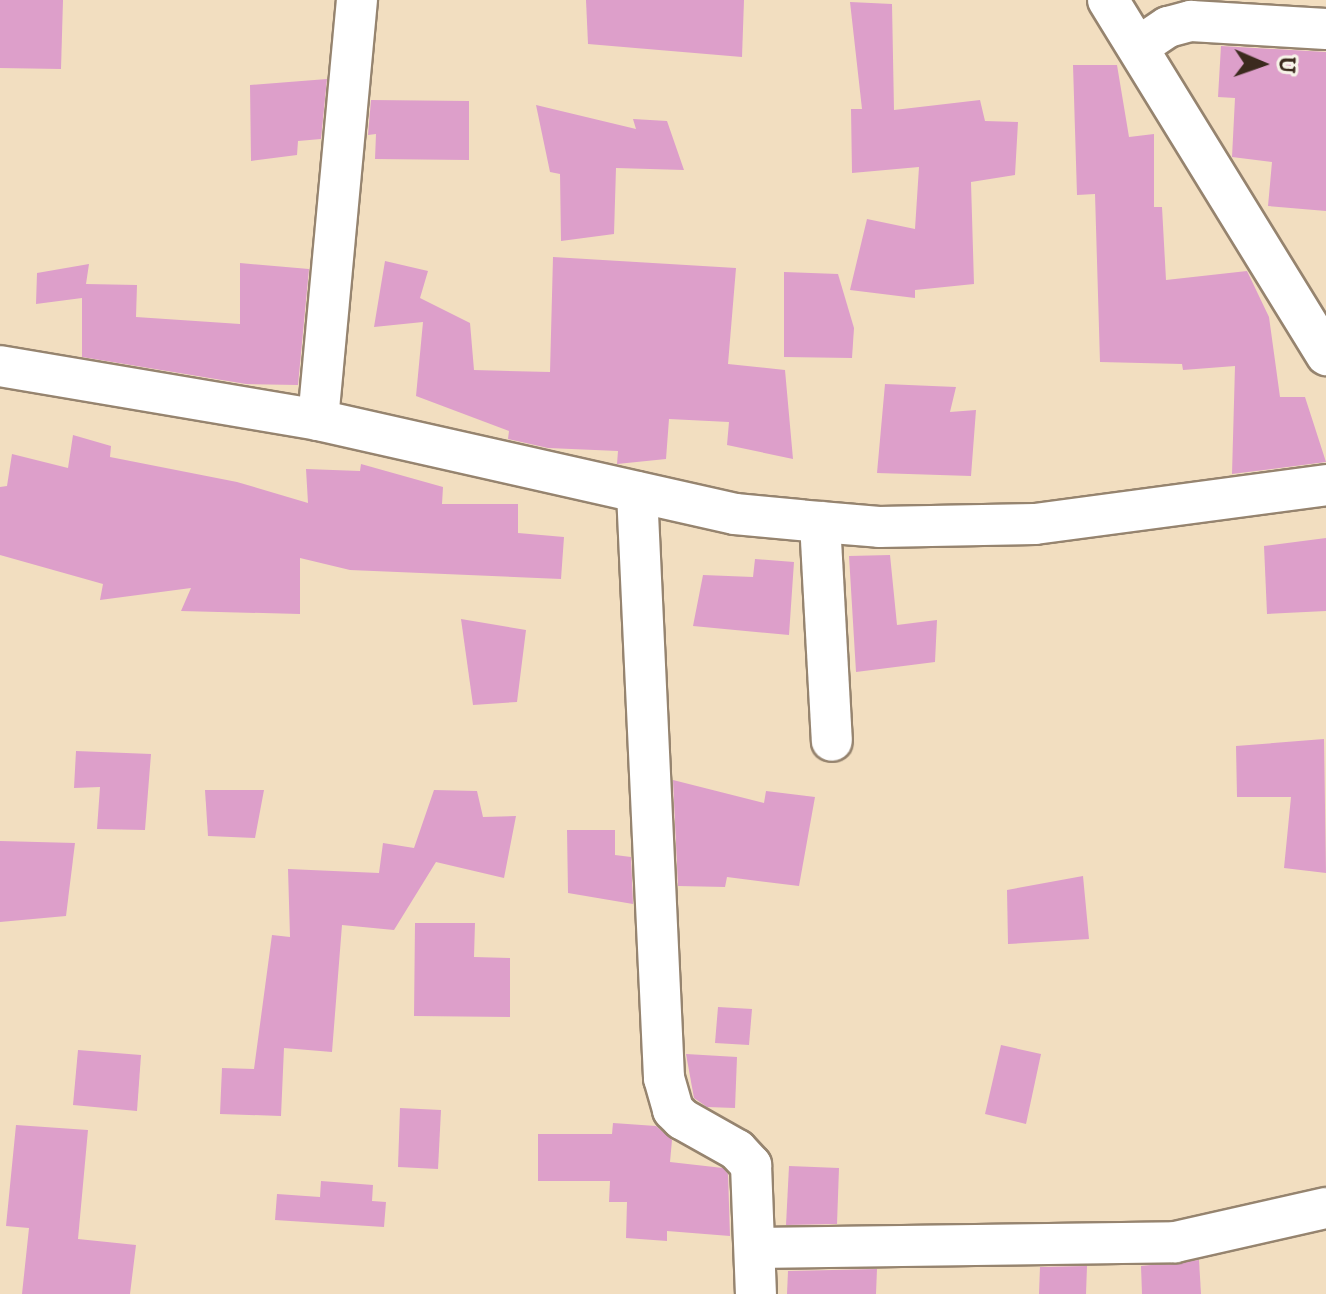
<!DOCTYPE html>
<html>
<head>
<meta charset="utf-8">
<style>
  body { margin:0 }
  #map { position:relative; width:1326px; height:1294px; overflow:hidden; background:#f2dec0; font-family:"IM FELL DW Pica",serif }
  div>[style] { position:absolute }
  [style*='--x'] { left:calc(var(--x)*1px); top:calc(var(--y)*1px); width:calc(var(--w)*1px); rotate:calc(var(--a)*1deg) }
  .building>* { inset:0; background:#dd9fca }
  .roads { filter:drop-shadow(2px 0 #96846f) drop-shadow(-2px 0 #96846f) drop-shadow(0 2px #96846f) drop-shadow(0 -2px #96846f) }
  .minor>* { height:40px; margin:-20px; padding:0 20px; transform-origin:20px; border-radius:20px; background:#fff }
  span { translate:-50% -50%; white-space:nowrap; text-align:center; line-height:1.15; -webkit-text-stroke:8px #f7f3e8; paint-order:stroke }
  .north { position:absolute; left:1222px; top:24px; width:80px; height:80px; -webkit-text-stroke:6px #f7f3e8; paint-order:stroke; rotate:92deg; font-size:22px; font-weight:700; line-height:32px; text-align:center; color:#3b2a1e }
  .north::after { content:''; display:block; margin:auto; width:28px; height:36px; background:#3b2a1e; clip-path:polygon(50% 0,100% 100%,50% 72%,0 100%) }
</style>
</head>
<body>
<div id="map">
  <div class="building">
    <div style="clip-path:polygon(0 0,63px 0,61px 69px,0 68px)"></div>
    <div style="clip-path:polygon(586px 0,744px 0,742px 57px,588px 44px)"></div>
    <div style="clip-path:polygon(850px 2px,892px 4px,894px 110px,980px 100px,985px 121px,1018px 122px,1015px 175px,971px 182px,974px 284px,915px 290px,915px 298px,850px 290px,867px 219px,915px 229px,919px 167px,852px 173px,851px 109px,862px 109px)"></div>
    <div style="clip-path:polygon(1221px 46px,1326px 52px,1326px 211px,1268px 206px,1272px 162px,1232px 157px,1235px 98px,1218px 97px)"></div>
    <div style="clip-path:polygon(1073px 65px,1117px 65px,1129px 137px,1154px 134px,1154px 207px,1162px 207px,1166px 280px,1247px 271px,1269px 317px,1280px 397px,1305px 397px,1326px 462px,1232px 474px,1235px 366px,1183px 370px,1182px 364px,1100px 362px,1095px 194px,1077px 195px)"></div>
    <div style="clip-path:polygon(327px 79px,321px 139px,298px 141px,297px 155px,251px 161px,250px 85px)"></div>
    <div style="clip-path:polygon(371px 100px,469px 101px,469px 160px,375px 159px,376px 134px,368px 135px)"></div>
    <div style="clip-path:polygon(536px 105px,636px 129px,633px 119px,667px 121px,684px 170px,616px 168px,614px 234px,561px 241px,560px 174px,550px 172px)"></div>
    <div style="clip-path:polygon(553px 257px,736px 268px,728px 364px,785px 370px,793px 459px,727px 445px,729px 422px,669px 419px,666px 459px,617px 464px,618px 451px,548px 448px,508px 439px,509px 431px,416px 396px,423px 322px,374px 327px,385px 261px,428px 271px,420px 298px,470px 323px,474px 370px,550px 372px)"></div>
    <div style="clip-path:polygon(240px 263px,309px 269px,298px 385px,246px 384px,82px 357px,82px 298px,36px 304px,37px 273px,89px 264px,86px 284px,137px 285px,136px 317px,240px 324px)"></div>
    <div style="clip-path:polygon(784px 272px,838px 274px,854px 328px,852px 358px,784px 357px)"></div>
    <div style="clip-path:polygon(885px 384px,956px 387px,950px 412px,976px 410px,971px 476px,877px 473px)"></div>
    <div style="clip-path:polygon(73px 435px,111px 446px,110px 457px,237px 482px,308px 503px,306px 469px,360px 471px,361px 464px,443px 487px,442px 504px,518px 504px,518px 533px,564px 537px,561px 579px,350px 570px,300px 558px,300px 614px,181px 611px,191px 588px,100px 600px,103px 584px,0 555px,0 487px,7px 486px,12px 454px,68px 468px)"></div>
    <div style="clip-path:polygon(1326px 538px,1326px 611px,1267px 614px,1264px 546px)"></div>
    <div style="clip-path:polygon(890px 555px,897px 625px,937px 620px,935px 662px,856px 672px,849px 556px)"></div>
    <div style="clip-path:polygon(755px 559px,794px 562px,789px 635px,693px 626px,703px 575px,753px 577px)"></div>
    <div style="clip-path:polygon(461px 619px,526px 630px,517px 702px,473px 705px)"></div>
    <div style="clip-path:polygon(1324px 739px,1326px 873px,1284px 868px,1291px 797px,1237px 797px,1236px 746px)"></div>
    <div style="clip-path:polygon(76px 751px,151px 754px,145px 830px,97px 829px,100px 787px,74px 788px)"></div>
    <div style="clip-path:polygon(673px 780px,764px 803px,766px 791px,815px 797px,799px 886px,727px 877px,725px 887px,678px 886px)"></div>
    <div style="clip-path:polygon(205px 790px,264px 790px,255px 838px,208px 836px)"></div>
    <div style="clip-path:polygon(434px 790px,477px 791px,483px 817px,516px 816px,504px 878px,436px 862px,394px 930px,342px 925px,332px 1052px,284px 1048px,281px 1116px,220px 1114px,222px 1068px,254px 1069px,272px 935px,290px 937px,288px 869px,379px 873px,383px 843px,414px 848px)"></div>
    <div style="clip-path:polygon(567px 830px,615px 830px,615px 855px,631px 857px,633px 904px,568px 893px)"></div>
    <div style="clip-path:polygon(0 841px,75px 843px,66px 916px,0 922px)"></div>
    <div style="clip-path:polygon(1083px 876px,1089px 939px,1008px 944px,1007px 890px)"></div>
    <div style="clip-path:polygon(415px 923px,475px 923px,474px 957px,510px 958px,510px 1017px,414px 1016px)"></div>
    <div style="clip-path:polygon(718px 1007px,752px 1009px,749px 1045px,715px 1043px)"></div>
    <div style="clip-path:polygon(1001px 1045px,1041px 1054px,1026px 1124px,985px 1114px)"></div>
    <div style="clip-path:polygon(78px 1050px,141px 1055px,137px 1111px,73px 1105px)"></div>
    <div style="clip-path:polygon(686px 1054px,737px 1057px,735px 1108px,707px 1107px,694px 1098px)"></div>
    <div style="clip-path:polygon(400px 1108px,441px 1110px,438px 1169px,398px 1167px)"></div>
    <div style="clip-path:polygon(613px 1123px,656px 1126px,672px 1140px,670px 1162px,723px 1168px,728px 1174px,730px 1236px,667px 1231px,667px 1241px,626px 1238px,627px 1202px,609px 1202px,610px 1181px,538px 1181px,538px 1134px,612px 1134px)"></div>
    <div style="clip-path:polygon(16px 1125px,88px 1130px,78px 1239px,136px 1245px,130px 1294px,22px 1294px,29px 1228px,6px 1226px)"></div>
    <div style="clip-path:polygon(789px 1166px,839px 1168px,837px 1224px,786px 1225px)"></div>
    <div style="clip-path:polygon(321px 1181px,373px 1185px,372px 1201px,386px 1202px,384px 1227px,275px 1220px,277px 1194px,320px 1197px)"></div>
    <div style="clip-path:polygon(1199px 1260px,1201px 1294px,1142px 1294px,1141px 1266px)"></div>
    <div style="clip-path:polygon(1087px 1266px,1086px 1294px,1039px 1294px,1040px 1267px)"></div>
    <div style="clip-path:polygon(877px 1269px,876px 1294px,787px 1294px,788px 1271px)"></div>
  </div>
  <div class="roads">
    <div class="minor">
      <div style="--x:1108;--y:0;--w:417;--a:58.4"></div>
      <div style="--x:1138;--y:47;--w:36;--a:-34"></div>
      <div style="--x:1168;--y:27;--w:24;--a:-15"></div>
      <div style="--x:1191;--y:21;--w:135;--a:3.4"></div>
      <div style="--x:0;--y:366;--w:323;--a:9.6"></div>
      <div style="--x:318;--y:420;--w:427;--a:12.7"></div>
      <div style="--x:735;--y:514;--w:85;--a:5.4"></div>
      <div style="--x:820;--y:522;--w:59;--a:4.8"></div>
      <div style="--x:879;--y:527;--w:156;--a:-1.1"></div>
      <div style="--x:1035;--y:524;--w:294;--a:-7.6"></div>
      <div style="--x:318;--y:420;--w:422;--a:-84.7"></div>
      <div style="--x:637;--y:492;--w:587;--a:87.36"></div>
      <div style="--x:664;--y:1078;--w:33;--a:74"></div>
      <div style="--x:673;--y:1110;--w:13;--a:45"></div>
      <div style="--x:682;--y:1119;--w:63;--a:29.4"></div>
      <div style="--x:737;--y:1150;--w:21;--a:47"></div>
      <div style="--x:751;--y:1165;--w:129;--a:87.8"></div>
      <div style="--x:820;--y:522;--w:219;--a:86.9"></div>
      <div style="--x:757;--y:1248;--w:418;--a:-0.8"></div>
      <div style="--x:1175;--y:1242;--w:155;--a:-12.7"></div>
    </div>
  </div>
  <div class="north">U</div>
</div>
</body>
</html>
